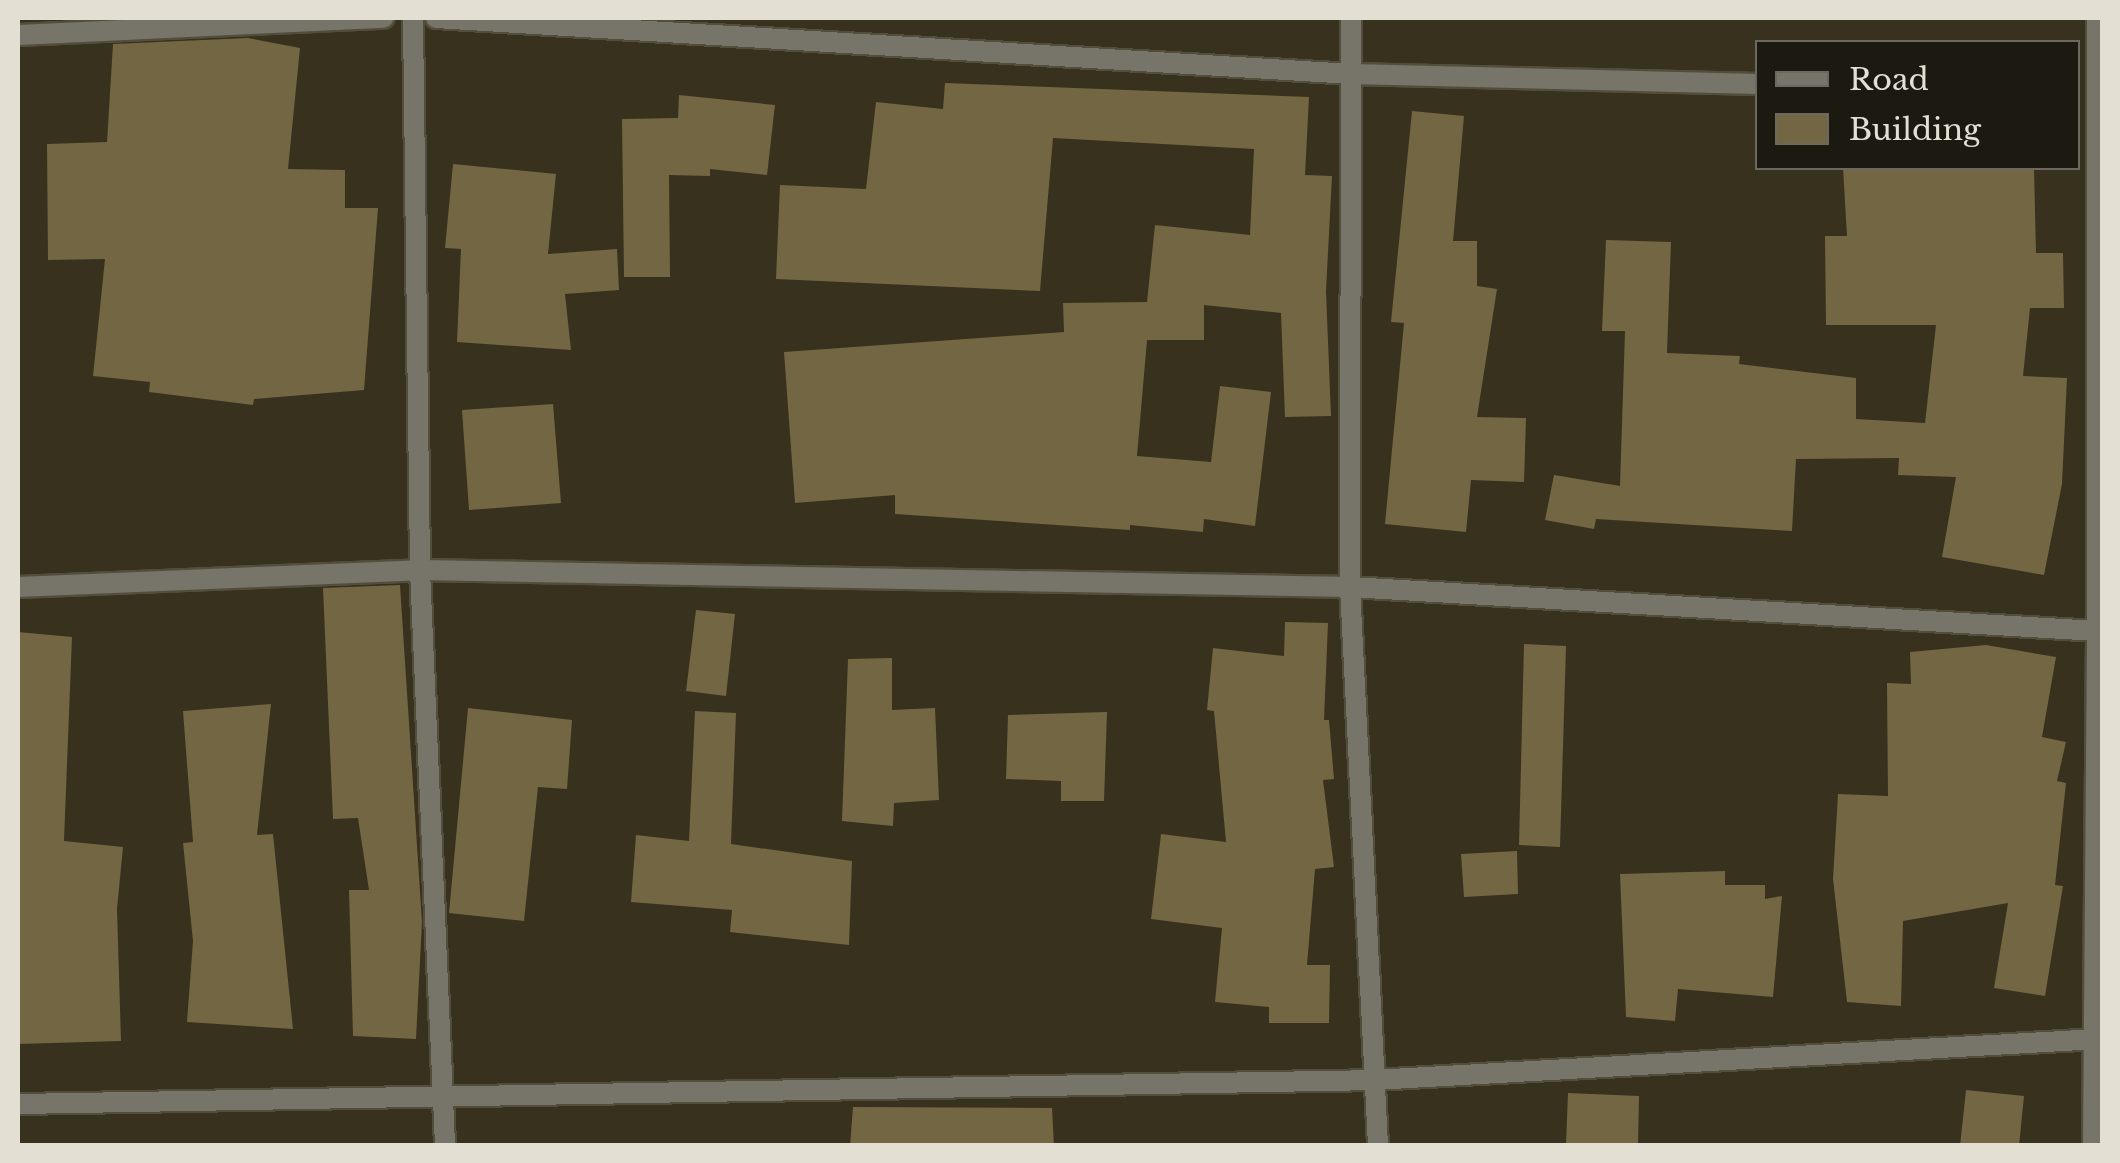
<!DOCTYPE html>
<html>
<head>
<meta charset="utf-8">
<style>
  body { margin:0 }
  #map { position:relative; width:2120px; height:1163px; overflow:hidden; background:#38311e; font-family:"Libre Baskerville",serif }
  div>[style] { position:absolute }
  [style*='--x'] { left:calc(var(--x)*1px); top:calc(var(--y)*1px); width:calc(var(--w)*1px); rotate:calc(var(--a)*1deg) }
  .building>* { inset:0; background:#736642 }
  .roads { filter:drop-shadow(2px 0 #534d3b) drop-shadow(-2px 0 #534d3b) drop-shadow(0 2px #534d3b) drop-shadow(0 -2px #534d3b) }
  .minor>* { height:20px; margin:-10px; padding:0 10px; transform-origin:10px; border-radius:10px; background:#77746a }
  .tertiary>* { height:20px; margin:-10px; padding:0 10px; transform-origin:10px; border-radius:10px; background:#77746a }
  span { translate:-50% -50%; white-space:nowrap; text-align:center; line-height:1.15; -webkit-text-stroke:8px #1c1911; paint-order:stroke }
  .frame { position:absolute; inset:0; border:20px solid #e3dfd3; pointer-events:none }
  .legend { position:absolute; left:1755px; top:40px; width:325px; height:130px; box-sizing:border-box; background:#1c1911; border:2px solid #6c685f; margin:0; padding:12px 18px; list-style:none; font-size:30px; color:#e3dfd3 }
  .legend li { display:flex; align-items:center; gap:20px; height:50px }
  .legend b { width:50px; border:2px solid #6c685f }
</style>
</head>
<body>
<div id="map">
  <div class="building">
    <div style="clip-path:polygon(248px 38px,300px 48px,288px 169px,345px 170px,345px 208px,378px 208px,364px 390px,254px 399px,253px 405px,149px 392px,150px 382px,93px 376px,105px 259px,48px 260px,47px 144px,107px 142px,113px 44px)"></div>
    <div style="clip-path:polygon(945px 83px,1309px 97px,1305px 175px,1332px 176px,1326px 291px,1331px 416px,1285px 417px,1281px 313px,1204px 305px,1204px 340px,1147px 340px,1137px 456px,1211px 462px,1220px 386px,1271px 392px,1255px 526px,1204px 519px,1203px 532px,1130px 525px,1130px 530px,895px 514px,895px 495px,795px 503px,784px 352px,1064px 332px,1063px 303px,1147px 302px,1155px 225px,1250px 235px,1254px 149px,1053px 138px,1040px 291px,776px 279px,780px 185px,866px 189px,876px 102px,943px 109px)"></div>
    <div style="clip-path:polygon(679px 95px,775px 105px,767px 175px,710px 169px,710px 176px,669px 175px,670px 277px,624px 277px,622px 119px,678px 118px)"></div>
    <div style="clip-path:polygon(1412px 111px,1464px 116px,1453px 241px,1477px 241px,1477px 286px,1497px 289px,1477px 417px,1526px 418px,1524px 482px,1471px 480px,1466px 532px,1385px 524px,1404px 323px,1391px 322px)"></div>
    <div style="clip-path:polygon(453px 164px,556px 174px,548px 254px,617px 249px,619px 290px,565px 294px,571px 350px,457px 342px,461px 249px,445px 248px)"></div>
    <div style="clip-path:polygon(1843px 168px,2034px 168px,2036px 253px,2063px 253px,2064px 308px,2030px 308px,2023px 376px,2067px 378px,2062px 484px,2044px 575px,1942px 557px,1956px 477px,1898px 475px,1899px 458px,1796px 459px,1792px 531px,1596px 519px,1594px 529px,1545px 520px,1554px 475px,1620px 486px,1625px 331px,1602px 331px,1606px 240px,1671px 242px,1667px 353px,1740px 356px,1739px 364px,1856px 378px,1856px 419px,1925px 423px,1936px 325px,1826px 325px,1825px 236px,1847px 236px)"></div>
    <div style="clip-path:polygon(553px 404px,561px 503px,469px 510px,462px 410px)"></div>
    <div style="clip-path:polygon(400px 585px,422px 922px,416px 1039px,353px 1036px,349px 890px,369px 890px,358px 818px,333px 819px,323px 588px)"></div>
    <div style="clip-path:polygon(696px 610px,735px 614px,726px 696px,686px 691px)"></div>
    <div style="clip-path:polygon(1285px 622px,1328px 623px,1324px 720px,1329px 720px,1334px 779px,1323px 780px,1334px 867px,1315px 869px,1307px 965px,1330px 965px,1329px 1023px,1269px 1023px,1269px 1007px,1215px 1002px,1222px 928px,1151px 919px,1161px 834px,1226px 842px,1214px 711px,1207px 710px,1213px 648px,1284px 656px)"></div>
    <div style="clip-path:polygon(18px 632px,72px 637px,64px 841px,123px 847px,117px 909px,121px 1041px,18px 1044px)"></div>
    <div style="clip-path:polygon(1524px 644px,1566px 646px,1560px 847px,1519px 845px)"></div>
    <div style="clip-path:polygon(1986px 645px,2056px 657px,2042px 737px,2066px 742px,2057px 781px,2066px 783px,2055px 885px,2063px 886px,2045px 996px,1994px 988px,2008px 903px,1903px 921px,1901px 1006px,1847px 1002px,1833px 879px,1838px 794px,1888px 796px,1887px 683px,1911px 684px,1910px 652px)"></div>
    <div style="clip-path:polygon(892px 658px,892px 710px,935px 708px,939px 800px,894px 803px,893px 826px,842px 821px,848px 659px)"></div>
    <div style="clip-path:polygon(271px 704px,257px 835px,273px 834px,293px 1029px,187px 1022px,193px 941px,183px 843px,193px 842px,183px 711px)"></div>
    <div style="clip-path:polygon(468px 708px,572px 720px,567px 789px,538px 787px,524px 921px,449px 913px)"></div>
    <div style="clip-path:polygon(695px 711px,736px 713px,731px 844px,852px 861px,849px 945px,730px 932px,732px 910px,631px 902px,636px 835px,689px 841px)"></div>
    <div style="clip-path:polygon(1107px 712px,1104px 801px,1061px 801px,1061px 781px,1006px 779px,1008px 715px)"></div>
    <div style="clip-path:polygon(1517px 851px,1518px 894px,1464px 897px,1461px 854px)"></div>
    <div style="clip-path:polygon(1725px 871px,1725px 885px,1765px 885px,1765px 899px,1782px 896px,1773px 997px,1678px 989px,1675px 1021px,1626px 1017px,1620px 874px)"></div>
    <div style="clip-path:polygon(1966px 1090px,2024px 1096px,2019px 1146px,1960px 1146px)"></div>
    <div style="clip-path:polygon(1568px 1093px,1639px 1096px,1638px 1146px,1566px 1144px)"></div>
    <div style="clip-path:polygon(853px 1107px,1052px 1108px,1054px 1146px,850px 1146px)"></div>
  </div>
  <div class="roads">
    <div class="minor">
      <div style="--x:413;--y:18;--w:552;--a:89.27"></div>
      <div style="--x:420;--y:570;--w:577;--a:87.51"></div>
      <div style="--x:436;--y:18;--w:918;--a:3.5"></div>
      <div style="--x:1352;--y:74;--w:406;--a:1.4"></div>
      <div style="--x:1351;--y:18;--w:569;--a:90.1"></div>
      <div style="--x:1350;--y:587;--w:560;--a:87.13"></div>
      <div style="--x:18;--y:35;--w:366;--a:-2.7"></div>
      <div style="--x:18;--y:587;--w:402;--a:-2.4"></div>
      <div style="--x:420;--y:570;--w:930;--a:1.05"></div>
      <div style="--x:1350;--y:587;--w:748;--a:3.37"></div>
      <div style="--x:2097;--y:631;--w:613;--a:-90"></div>
      <div style="--x:18;--y:1104;--w:1356;--a:-1.01"></div>
      <div style="--x:1374;--y:1080;--w:725;--a:-3.24"></div>
    </div>
    <div class="tertiary">
      <div style="--x:2093;--y:1146;--w:515;--a:-89.55"></div>
      <div style="--x:2097;--y:631;--w:5;--a:0"></div>
    </div>
  </div>
  <div class="frame"></div>
  <ul class="legend">
  <li><b style="height:12px;background:#77746a"></b>Road</li>
  <li><b style="height:28px;background:#736642"></b>Building</li>
  </ul>
</div>
</body>
</html>
